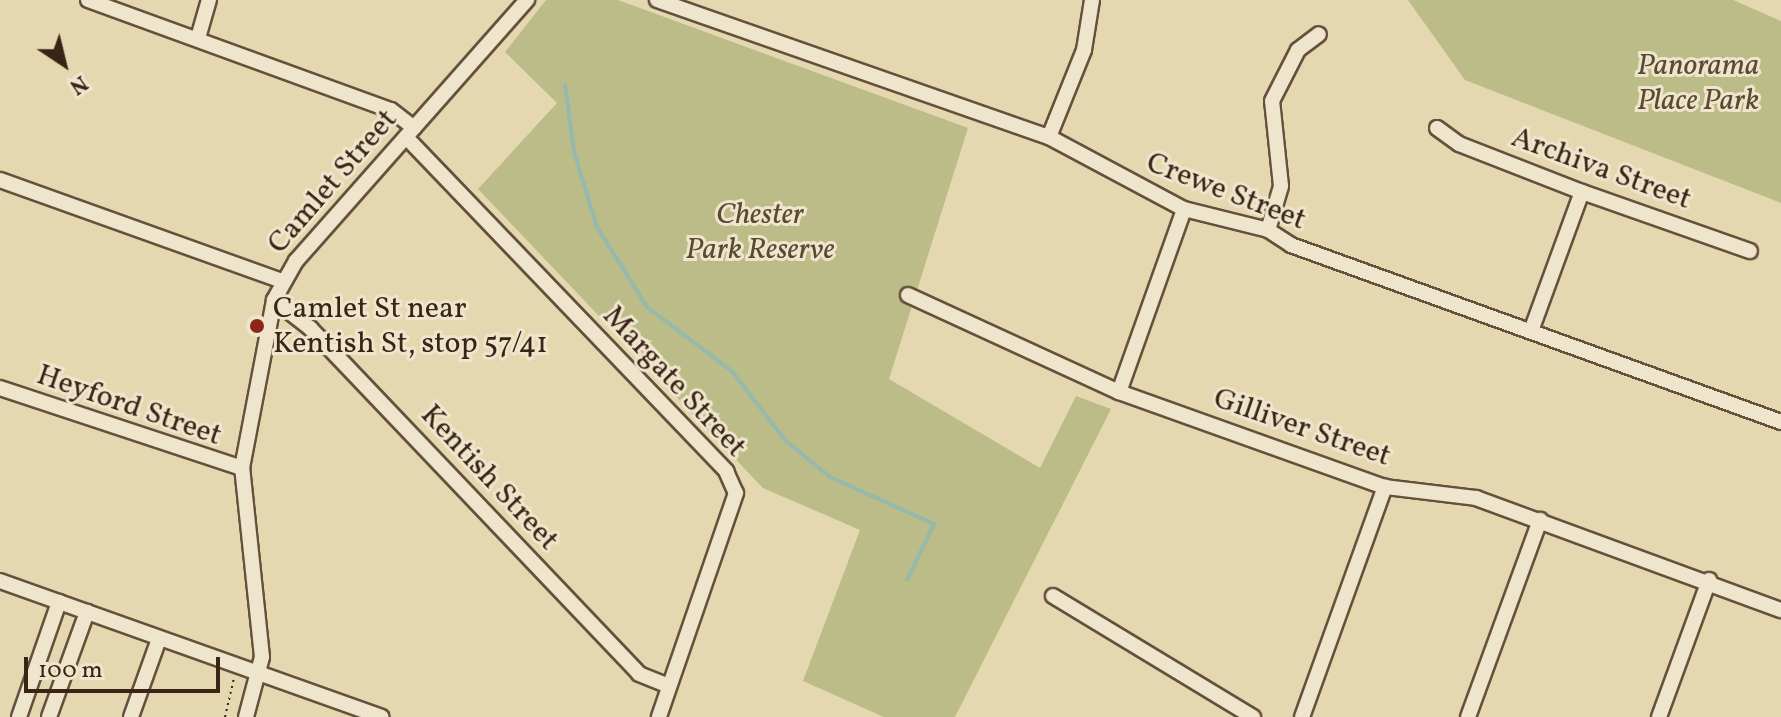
<!DOCTYPE html>
<html>
<head>
<meta charset="utf-8">
<style>
  body { margin:0 }
  #map { position:relative; width:1781px; height:717px; overflow:hidden; background:#e5d7b0; font-family:Vollkorn,serif }
  div>[style] { position:absolute }
  [style*='--x'] { left:calc(var(--x)*1px); top:calc(var(--y)*1px); width:calc(var(--w)*1px); rotate:calc(var(--a)*1deg) }
  .green>* { inset:0; background:#bbbc87 }
  .stream>* { height:4px; margin:-2px; padding:0 2px; transform-origin:2px; border-radius:2px; background:#96b9ae }
  .path>* { height:2px; margin-top:-1px; transform-origin:0; background:repeating-linear-gradient(90deg,#392415 0 2px,transparent 0 6px) }
  .roads { filter:drop-shadow(2px 0 #64513c) drop-shadow(-2px 0 #64513c) drop-shadow(0 2px #64513c) drop-shadow(0 -2px #64513c) }
  .minor>* { height:14px; margin:-7px; padding:0 7px; transform-origin:7px; border-radius:7px; background:#eee5cc }
  .dots>* { width:22px; height:22px; translate:-50% -50%; box-sizing:border-box; border:4px solid #eee5cc; border-radius:50% }
  span { translate:-50% -50%; white-space:nowrap; text-align:center; line-height:1.15; -webkit-text-stroke:6px #eee5cc; paint-order:stroke }
  .park-label { font-size:30px; color:#5a4a32; font-style:italic }
  .street-label { font-size:30px; color:#392415 }
  .poi-label { font-size:30px; color:#392415 }
  .left { translate:0 -50%; text-align:left }
  .north { position:absolute; left:24px; top:24px; width:80px; height:80px; -webkit-text-stroke:6px #eee5cc; paint-order:stroke; rotate:145deg; font-size:22px; font-weight:700; line-height:32px; text-align:center; color:#392415 }
  .north::after { content:''; display:block; margin:auto; width:28px; height:36px; background:#392415; clip-path:polygon(50% 0,100% 100%,50% 72%,0 100%) }
  .scale { position:absolute; left:24px; top:657px; width:196px; height:36px; box-sizing:border-box; border:4px solid #392415; border-top:0; padding-left:10px; font-size:24px; line-height:28px; white-space:nowrap; color:#392415; -webkit-text-stroke:6px #eee5cc; paint-order:stroke }
</style>
</head>
<body>
<div id="map">
  <div class="green">
    <div style="clip-path:polygon(546px 0,618px 0,968px 128px,889px 379px,1040px 468px,1076px 396px,1111px 409px,955px 717px,884px 717px,803px 681px,860px 530px,763px 488px,478px 189px,557px 103px,505px 52px)"></div>
    <div style="clip-path:polygon(1408px 0,1733px 0,1781px 21px,1781px 203px,1465px 80px)"></div>
  </div>
  <div class="stream">
    <div style="--x:565;--y:85;--w:68;--a:82.3"></div>
    <div style="--x:574;--y:152;--w:78;--a:73"></div>
    <div style="--x:597;--y:227;--w:94;--a:58"></div>
    <div style="--x:647;--y:307;--w:106;--a:37"></div>
    <div style="--x:732;--y:371;--w:87;--a:52.5"></div>
    <div style="--x:785;--y:440;--w:58;--a:39.4"></div>
    <div style="--x:830;--y:477;--w:114;--a:24.3"></div>
    <div style="--x:934;--y:524;--w:62;--a:115.7"></div>
  </div>
  <div class="path">
    <div style="--x:225;--y:717;--w:39;--a:-77"></div>
  </div>
  <div class="roads">
    <div class="minor">
      <div style="--x:88;--y:0;--w:322;--a:20"></div>
      <div style="--x:391;--y:110;--w:29;--a:38"></div>
      <div style="--x:657;--y:0;--w:415;--a:19.3"></div>
      <div style="--x:1049;--y:137;--w:153;--a:28.1"></div>
      <div style="--x:1184;--y:209;--w:87;--a:14"></div>
      <div style="--x:1268;--y:230;--w:27;--a:33"></div>
      <div style="--x:1291;--y:245;--w:521;--a:19.86"></div>
      <div style="--x:198;--y:38;--w:40;--a:-74"></div>
      <div style="--x:1437;--y:128;--w:27;--a:36"></div>
      <div style="--x:1459;--y:144;--w:132;--a:21.3"></div>
      <div style="--x:1582;--y:192;--w:178;--a:19.4"></div>
      <div style="--x:406;--y:137;--w:463;--a:46.2"></div>
      <div style="--x:726;--y:471;--w:24;--a:66"></div>
      <div style="--x:736;--y:493;--w:237;--a:109"></div>
      <div style="--x:1049;--y:137;--w:94;--a:-68.1"></div>
      <div style="--x:1084;--y:50;--w:51;--a:-80.9"></div>
      <div style="--x:0;--y:180;--w:300;--a:19.7"></div>
      <div style="--x:1268;--y:230;--w:46;--a:-73.5"></div>
      <div style="--x:1281;--y:186;--w:85;--a:-96"></div>
      <div style="--x:1272;--y:101;--w:57;--a:-63"></div>
      <div style="--x:1298;--y:50;--w:26;--a:-37"></div>
      <div style="--x:908;--y:295;--w:232;--a:24.7"></div>
      <div style="--x:1119;--y:392;--w:282;--a:19.7"></div>
      <div style="--x:1385;--y:487;--w:92;--a:6.9"></div>
      <div style="--x:1476;--y:498;--w:325;--a:20.2"></div>
      <div style="--x:274;--y:300;--w:46;--a:37.9"></div>
      <div style="--x:310;--y:328;--w:477;--a:46.4"></div>
      <div style="--x:639;--y:674;--w:32;--a:22"></div>
      <div style="--x:1531;--y:331;--w:148;--a:-69.9"></div>
      <div style="--x:0;--y:388;--w:255;--a:18.3"></div>
      <div style="--x:1119;--y:392;--w:194;--a:-70.4"></div>
      <div style="--x:0;--y:581;--w:405;--a:19.6"></div>
      <div style="--x:1053;--y:596;--w:234;--a:31.2"></div>
      <div style="--x:19;--y:717;--w:122;--a:-70.8"></div>
      <div style="--x:49;--y:717;--w:112;--a:-70.1"></div>
      <div style="--x:131;--y:717;--w:83;--a:-70.3"></div>
      <div style="--x:246;--y:717;--w:62;--a:-75.1"></div>
      <div style="--x:262;--y:657;--w:190;--a:-96"></div>
      <div style="--x:242;--y:468;--w:171;--a:-79.2"></div>
      <div style="--x:274;--y:300;--w:45;--a:-60.6"></div>
      <div style="--x:296;--y:261;--w:349;--a:-48.5"></div>
      <div style="--x:1302;--y:717;--w:245;--a:-70.2"></div>
      <div style="--x:1468;--y:717;--w:210;--a:-69.9"></div>
      <div style="--x:1659;--y:717;--w:146;--a:-69.9"></div>
    </div>
  </div>
  <div class="dots">
    <div style="left:257px;top:326px;background:#8f2418"></div>
  </div>
  <div class="park-label">
    <span style="left:1698px;top:83px">Panorama<br>Place Park</span>
    <span style="left:760px;top:232px">Chester<br>Park Reserve</span>
  </div>
  <div class="street-label">
    <span style="left:1601px;top:169px;rotate:20deg">Archiva Street</span>
    <span style="left:333px;top:182px;rotate:-49deg">Camlet Street</span>
    <span style="left:1226px;top:192px;rotate:21deg">Crewe Street</span>
    <span style="left:674px;top:382px;rotate:47deg">Margate Street</span>
    <span style="left:129px;top:406px;rotate:19deg">Heyford Street</span>
    <span style="left:1302px;top:428px;rotate:19deg">Gilliver Street</span>
    <span style="left:489px;top:478px;rotate:47deg">Kentish Street</span>
  </div>
  <div class="poi-label">
    <span class="left" style="left:273px;top:326px">Camlet St near<br>Kentish St, stop 57/41</span>
  </div>
  <div class="north">N</div>
  <div class="scale">100 m</div>
</div>
</body>
</html>
